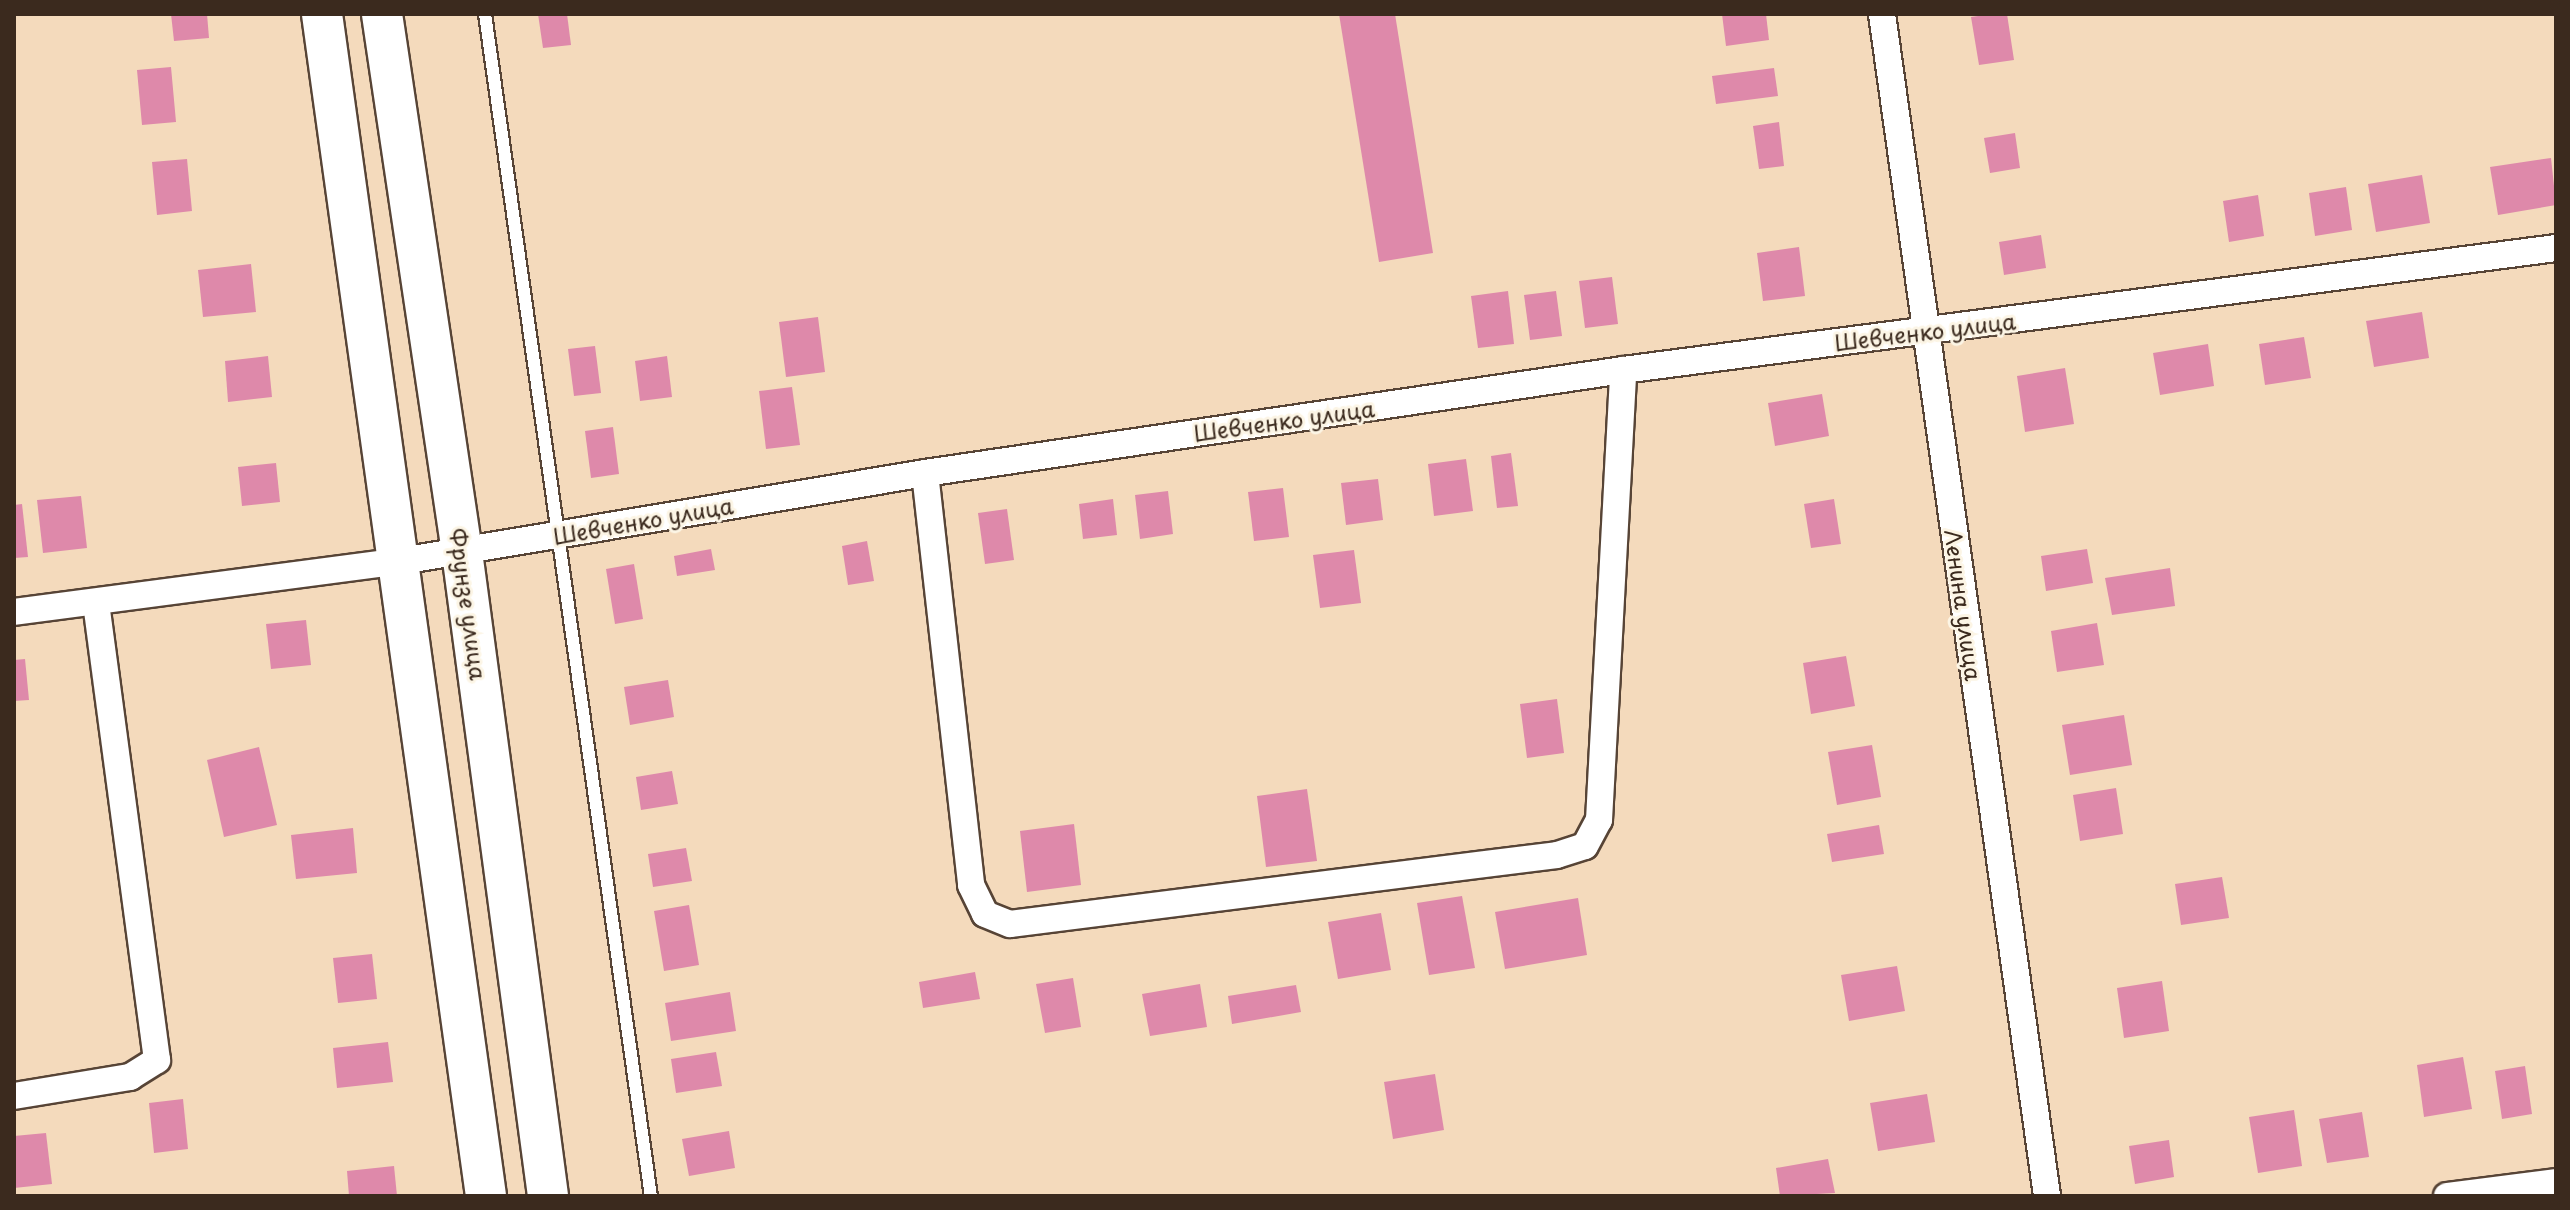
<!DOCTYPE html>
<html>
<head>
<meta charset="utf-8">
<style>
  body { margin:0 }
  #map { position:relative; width:2570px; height:1210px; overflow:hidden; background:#f4dabc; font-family:"Playpen Sans",sans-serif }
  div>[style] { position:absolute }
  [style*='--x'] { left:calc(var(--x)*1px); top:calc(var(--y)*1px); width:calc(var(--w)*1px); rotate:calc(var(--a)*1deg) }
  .building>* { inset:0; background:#de89aa }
  .roads { filter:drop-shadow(2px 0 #574436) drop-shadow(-2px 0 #574436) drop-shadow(0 2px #574436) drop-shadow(0 -2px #574436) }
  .lane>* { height:12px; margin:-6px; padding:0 6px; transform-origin:6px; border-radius:6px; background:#fff }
  .street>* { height:26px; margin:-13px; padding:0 13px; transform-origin:13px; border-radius:13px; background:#fff }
  .primary>* { height:40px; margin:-20px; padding:0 20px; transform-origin:20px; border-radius:20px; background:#fff }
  span { translate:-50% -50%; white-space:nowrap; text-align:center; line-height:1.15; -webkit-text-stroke:6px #fcf5e5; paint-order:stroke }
  .street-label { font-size:22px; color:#3b2a1e }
  .frame { position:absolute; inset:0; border:16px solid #3b2a1e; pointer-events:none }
</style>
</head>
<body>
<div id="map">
  <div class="building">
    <div style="clip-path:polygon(171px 14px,207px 14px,209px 38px,174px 41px)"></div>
    <div style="clip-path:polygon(538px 14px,567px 14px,571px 45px,543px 48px)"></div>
    <div style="clip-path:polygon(1339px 14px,1395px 14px,1433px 253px,1379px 262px)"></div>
    <div style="clip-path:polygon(1722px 14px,1766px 14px,1769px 40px,1726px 46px)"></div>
    <div style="clip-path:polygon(1992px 14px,2007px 14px,2014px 60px,1979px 65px,1971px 17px)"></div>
    <div style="clip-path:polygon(171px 67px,176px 122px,142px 125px,137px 70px)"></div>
    <div style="clip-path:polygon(1774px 68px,1778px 96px,1716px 104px,1712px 76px)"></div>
    <div style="clip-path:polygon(1779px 122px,1784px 166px,1759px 169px,1753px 126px)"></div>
    <div style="clip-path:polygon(2015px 133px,2020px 168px,1990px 173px,1984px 138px)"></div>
    <div style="clip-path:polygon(2551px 158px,2556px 205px,2498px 215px,2490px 167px)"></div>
    <div style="clip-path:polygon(187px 159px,192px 211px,157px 215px,152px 162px)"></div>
    <div style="clip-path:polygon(2422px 175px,2430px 223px,2376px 232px,2368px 184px)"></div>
    <div style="clip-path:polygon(2346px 187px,2352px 230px,2315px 236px,2309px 193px)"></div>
    <div style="clip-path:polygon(2258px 195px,2264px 236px,2229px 242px,2223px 201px)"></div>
    <div style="clip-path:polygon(2041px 235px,2046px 268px,2004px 275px,1999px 242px)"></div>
    <div style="clip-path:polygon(1799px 247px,1805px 296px,1763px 301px,1757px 253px)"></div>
    <div style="clip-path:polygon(251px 264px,256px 312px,203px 317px,198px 270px)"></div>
    <div style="clip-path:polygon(1612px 277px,1618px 324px,1585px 328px,1579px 281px)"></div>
    <div style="clip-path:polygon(1508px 291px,1514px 344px,1478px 348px,1471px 296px)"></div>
    <div style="clip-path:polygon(1556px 291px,1562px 336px,1530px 340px,1524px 295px)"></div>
    <div style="clip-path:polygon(2422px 312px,2429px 358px,2374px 367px,2366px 321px)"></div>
    <div style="clip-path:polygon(818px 317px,825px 372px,786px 377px,779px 322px)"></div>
    <div style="clip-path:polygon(2304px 337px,2311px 378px,2265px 385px,2259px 344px)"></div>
    <div style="clip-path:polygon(2208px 344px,2214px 386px,2160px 395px,2153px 353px)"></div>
    <div style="clip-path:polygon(595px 346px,601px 393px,574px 396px,568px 349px)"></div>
    <div style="clip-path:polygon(268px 356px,272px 397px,228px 402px,225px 361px)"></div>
    <div style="clip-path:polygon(667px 356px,672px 397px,640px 401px,635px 361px)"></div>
    <div style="clip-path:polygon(2065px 368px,2074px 424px,2025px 432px,2017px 376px)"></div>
    <div style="clip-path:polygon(792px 387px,800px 445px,766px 449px,759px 391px)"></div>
    <div style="clip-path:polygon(1822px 394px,1829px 436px,1775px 446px,1768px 403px)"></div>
    <div style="clip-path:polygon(613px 427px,619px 474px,591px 478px,585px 431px)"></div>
    <div style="clip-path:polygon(1511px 453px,1518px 506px,1497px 508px,1491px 456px)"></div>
    <div style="clip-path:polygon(1466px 459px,1473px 511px,1434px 516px,1428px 464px)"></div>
    <div style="clip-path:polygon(276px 463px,280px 502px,242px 506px,238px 467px)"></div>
    <div style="clip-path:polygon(1378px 479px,1383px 520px,1346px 525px,1341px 483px)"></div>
    <div style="clip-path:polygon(1283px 488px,1289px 537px,1254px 541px,1248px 492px)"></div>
    <div style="clip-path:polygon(1168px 491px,1173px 534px,1140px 539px,1135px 495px)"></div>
    <div style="clip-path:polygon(81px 496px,87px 548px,43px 553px,37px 500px)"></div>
    <div style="clip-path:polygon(1113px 499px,1117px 535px,1083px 539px,1079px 504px)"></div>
    <div style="clip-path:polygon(1834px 499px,1841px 544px,1811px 548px,1804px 504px)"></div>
    <div style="clip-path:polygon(22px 504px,28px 557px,14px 558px,14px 505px)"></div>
    <div style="clip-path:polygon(1007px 509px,1014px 560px,985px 564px,978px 513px)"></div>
    <div style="clip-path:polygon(867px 541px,874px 581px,848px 585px,842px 546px)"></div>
    <div style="clip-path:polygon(711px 549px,715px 570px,677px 576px,674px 556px)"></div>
    <div style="clip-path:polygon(2087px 549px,2093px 583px,2046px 591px,2041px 556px)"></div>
    <div style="clip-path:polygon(1354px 550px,1361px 603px,1320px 608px,1313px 555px)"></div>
    <div style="clip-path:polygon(634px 564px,643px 619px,615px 624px,606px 569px)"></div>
    <div style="clip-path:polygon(2170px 568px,2175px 606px,2112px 615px,2105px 578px)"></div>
    <div style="clip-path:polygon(306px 620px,311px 665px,271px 669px,266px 624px)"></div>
    <div style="clip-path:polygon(2097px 623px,2104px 665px,2057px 672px,2051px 631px)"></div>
    <div style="clip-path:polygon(1846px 656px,1855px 706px,1811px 714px,1803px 663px)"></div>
    <div style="clip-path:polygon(25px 659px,29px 700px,14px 701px,14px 660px)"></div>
    <div style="clip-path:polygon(668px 680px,674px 717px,630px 725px,624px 687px)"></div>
    <div style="clip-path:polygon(1557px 699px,1564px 753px,1527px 758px,1520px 704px)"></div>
    <div style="clip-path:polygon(2124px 715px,2132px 765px,2070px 775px,2062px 725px)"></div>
    <div style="clip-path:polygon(1872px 745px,1881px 797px,1837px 805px,1828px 752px)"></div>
    <div style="clip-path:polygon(259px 747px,277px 825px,224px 837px,207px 760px)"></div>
    <div style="clip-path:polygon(672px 771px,678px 804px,641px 810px,636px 777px)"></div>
    <div style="clip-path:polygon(2116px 788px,2123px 834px,2080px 841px,2073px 795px)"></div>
    <div style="clip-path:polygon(1307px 789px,1317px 861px,1266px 867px,1257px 796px)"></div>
    <div style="clip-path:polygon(1074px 824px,1081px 885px,1027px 892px,1020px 831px)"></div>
    <div style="clip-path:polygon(1879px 825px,1884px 854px,1832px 862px,1827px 834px)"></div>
    <div style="clip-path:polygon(353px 828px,357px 873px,296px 879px,291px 835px)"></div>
    <div style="clip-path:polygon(686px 848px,692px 881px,653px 887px,648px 854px)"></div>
    <div style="clip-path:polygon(2222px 877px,2229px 918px,2181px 925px,2175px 884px)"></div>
    <div style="clip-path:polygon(1462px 896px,1475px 968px,1429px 975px,1417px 903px)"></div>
    <div style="clip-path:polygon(1578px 898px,1587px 955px,1505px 969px,1495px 912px)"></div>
    <div style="clip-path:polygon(689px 905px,699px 965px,664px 971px,654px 911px)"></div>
    <div style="clip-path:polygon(1381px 913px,1391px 970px,1338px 979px,1328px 922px)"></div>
    <div style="clip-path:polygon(372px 954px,377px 999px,338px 1003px,333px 958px)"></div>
    <div style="clip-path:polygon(1897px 966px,1905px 1011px,1849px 1021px,1841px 975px)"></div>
    <div style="clip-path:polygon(975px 972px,980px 999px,923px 1008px,919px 982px)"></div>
    <div style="clip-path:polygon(1073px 978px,1081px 1027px,1045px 1033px,1036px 984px)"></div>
    <div style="clip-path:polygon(2162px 981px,2169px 1031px,2124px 1038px,2117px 988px)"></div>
    <div style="clip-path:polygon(1200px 984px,1207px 1027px,1150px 1036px,1142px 994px)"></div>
    <div style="clip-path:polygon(1296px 985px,1301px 1012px,1232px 1024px,1228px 996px)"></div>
    <div style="clip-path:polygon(730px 992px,736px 1031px,671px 1041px,665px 1003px)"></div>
    <div style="clip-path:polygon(388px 1042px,393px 1082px,337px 1088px,333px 1048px)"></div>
    <div style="clip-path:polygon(716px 1052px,722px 1086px,676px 1093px,671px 1059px)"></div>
    <div style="clip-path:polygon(2463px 1057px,2472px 1109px,2424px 1117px,2417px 1065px)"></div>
    <div style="clip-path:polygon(2525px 1066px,2532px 1114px,2502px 1119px,2495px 1071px)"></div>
    <div style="clip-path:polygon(1435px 1074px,1444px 1130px,1393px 1139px,1384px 1082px)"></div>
    <div style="clip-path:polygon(1927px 1094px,1935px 1142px,1878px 1151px,1870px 1103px)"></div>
    <div style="clip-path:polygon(183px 1099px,188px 1149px,154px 1153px,149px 1103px)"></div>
    <div style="clip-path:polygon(2294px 1110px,2302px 1166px,2258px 1173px,2249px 1117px)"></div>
    <div style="clip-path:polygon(2362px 1112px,2369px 1157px,2327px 1163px,2319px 1119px)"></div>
    <div style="clip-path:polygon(729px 1131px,735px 1168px,689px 1176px,682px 1139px)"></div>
    <div style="clip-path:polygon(46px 1133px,52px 1184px,14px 1188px,14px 1136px)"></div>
    <div style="clip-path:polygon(2169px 1140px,2174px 1177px,2135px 1184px,2129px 1146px)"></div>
    <div style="clip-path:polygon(1828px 1159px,1835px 1193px,1780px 1196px,1776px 1168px)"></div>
    <div style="clip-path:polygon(394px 1166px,397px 1196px,349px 1196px,347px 1171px)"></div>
  </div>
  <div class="roads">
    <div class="lane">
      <div style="--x:485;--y:14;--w:1194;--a:82.01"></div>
    </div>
    <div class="street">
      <div style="--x:1882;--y:14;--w:1193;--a:82.05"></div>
      <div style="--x:925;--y:473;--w:415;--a:83.6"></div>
      <div style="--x:971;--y:885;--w:32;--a:64"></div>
      <div style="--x:985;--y:914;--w:27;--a:22"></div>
      <div style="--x:1010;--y:924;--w:551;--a:-7.19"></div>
      <div style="--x:1557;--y:855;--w:29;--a:-18"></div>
      <div style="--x:1585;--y:846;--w:30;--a:-62"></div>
      <div style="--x:1599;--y:820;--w:451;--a:-86.9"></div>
      <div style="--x:14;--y:612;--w:390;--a:-7.5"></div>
      <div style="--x:401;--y:561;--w:531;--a:-9.53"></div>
      <div style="--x:925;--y:473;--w:706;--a:-8.39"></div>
      <div style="--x:1623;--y:370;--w:941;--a:-7.45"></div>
      <div style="--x:14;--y:1096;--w:118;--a:-9.3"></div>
      <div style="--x:130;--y:1077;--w:32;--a:-32"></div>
      <div style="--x:157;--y:1060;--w:462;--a:-97.6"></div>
      <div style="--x:2447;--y:1196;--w:110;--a:-7.3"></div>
    </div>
    <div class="primary">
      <div style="--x:322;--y:14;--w:1193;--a:82.1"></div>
      <div style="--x:382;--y:14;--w:544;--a:81.54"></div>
      <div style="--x:462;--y:552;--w:650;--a:82.39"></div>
    </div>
  </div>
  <div class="street-label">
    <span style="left:1925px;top:331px;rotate:-7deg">Шевченко улица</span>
    <span style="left:1284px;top:420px;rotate:-8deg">Шевченко улица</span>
    <span style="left:643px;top:520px;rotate:-10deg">Шевченко улица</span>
    <span style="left:469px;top:604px;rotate:82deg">Фрунзе улица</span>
    <span style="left:1964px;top:605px;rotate:82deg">Ленина улица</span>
  </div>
  <div class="frame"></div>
</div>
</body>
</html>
